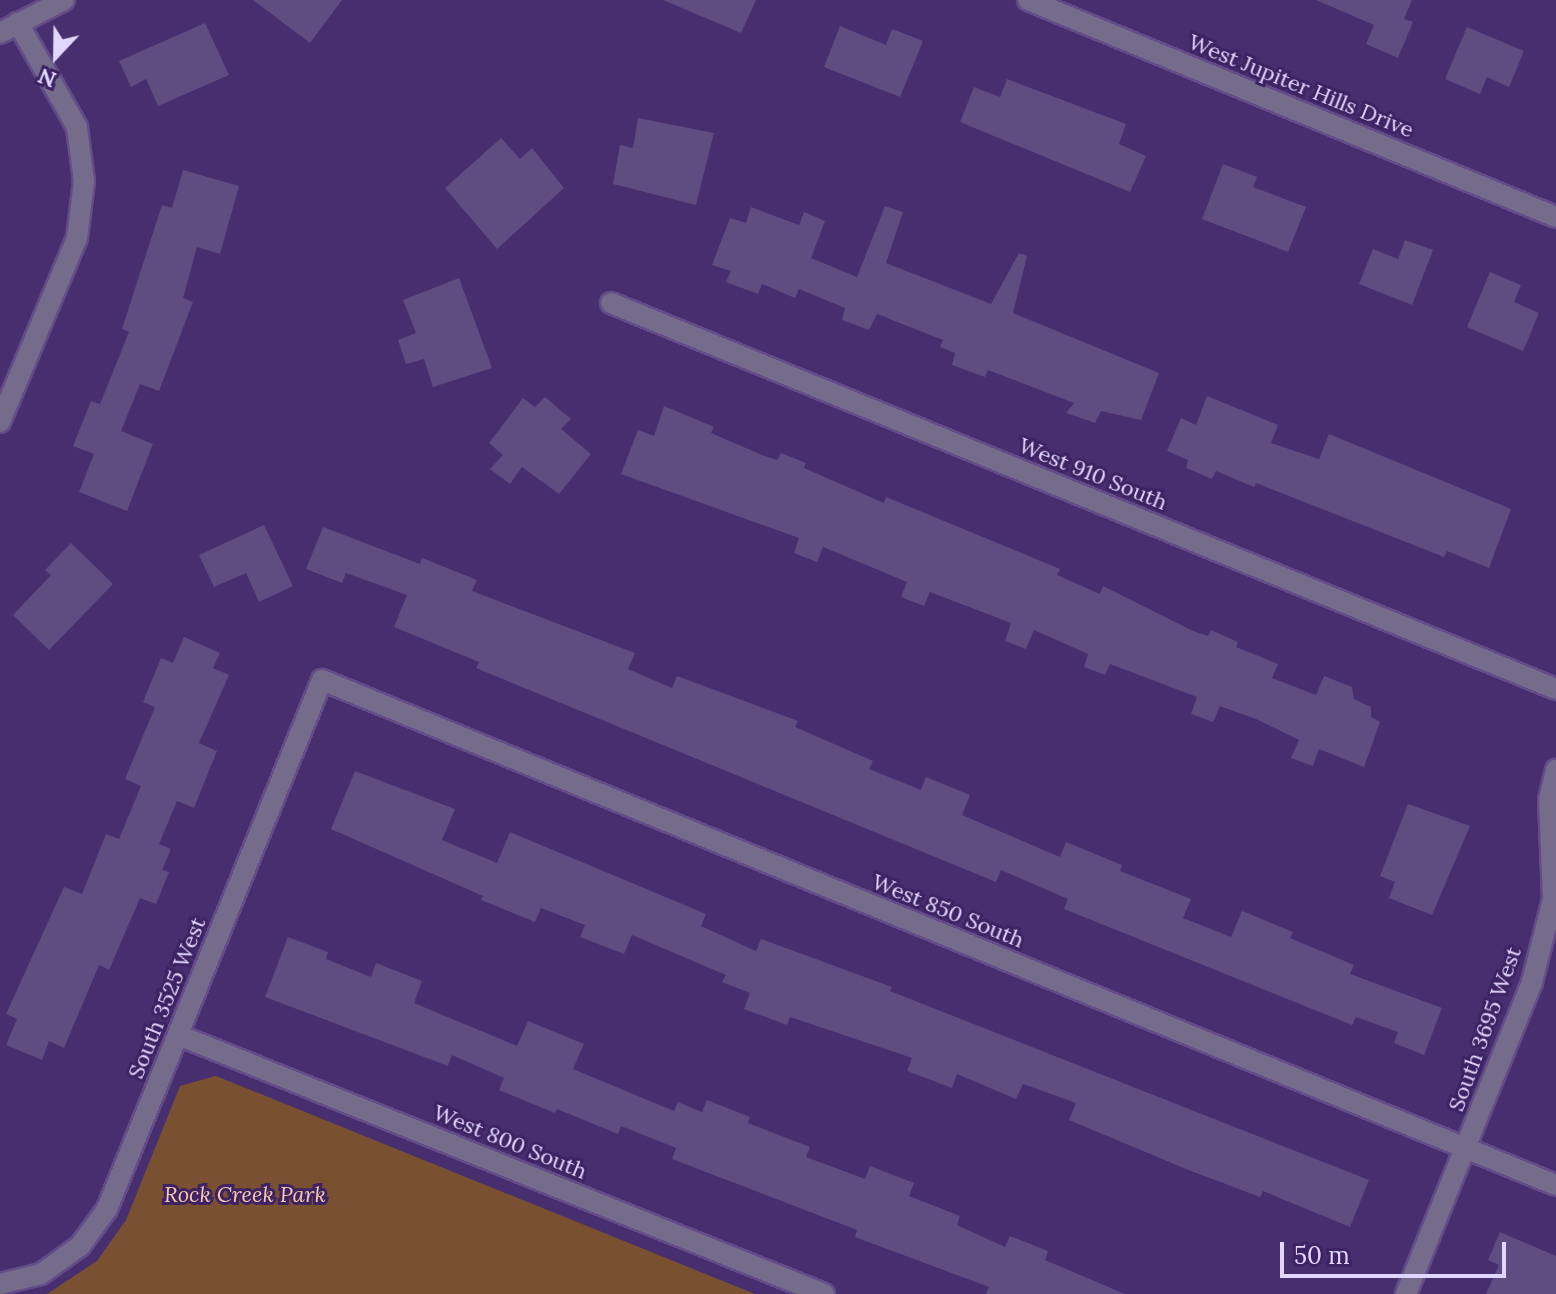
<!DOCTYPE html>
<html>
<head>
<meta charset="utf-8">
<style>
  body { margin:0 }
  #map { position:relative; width:1556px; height:1294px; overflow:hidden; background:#472e6f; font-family:Lora,serif }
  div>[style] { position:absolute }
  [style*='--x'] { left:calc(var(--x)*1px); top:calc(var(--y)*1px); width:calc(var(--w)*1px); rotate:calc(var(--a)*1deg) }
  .green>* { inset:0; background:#795131 }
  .building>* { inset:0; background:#5f4d81 }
  .roads { filter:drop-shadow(2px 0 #634c89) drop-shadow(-2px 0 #634c89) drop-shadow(0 2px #634c89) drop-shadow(0 -2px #634c89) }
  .minor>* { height:20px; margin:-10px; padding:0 10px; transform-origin:10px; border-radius:10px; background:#756c8b }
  span { translate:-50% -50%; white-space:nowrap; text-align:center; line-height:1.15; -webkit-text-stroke:6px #3d2363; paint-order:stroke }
  .street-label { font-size:22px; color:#e1d6fd }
  .park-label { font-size:22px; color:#f5c8a7; font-style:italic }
  .north { position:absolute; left:16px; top:16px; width:80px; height:80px; -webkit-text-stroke:6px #3d2363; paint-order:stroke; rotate:202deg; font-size:22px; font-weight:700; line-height:32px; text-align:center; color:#e1d6fd }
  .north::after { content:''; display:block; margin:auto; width:28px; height:36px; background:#e1d6fd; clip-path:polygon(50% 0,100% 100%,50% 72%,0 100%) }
  .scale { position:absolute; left:1280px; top:1242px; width:226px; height:36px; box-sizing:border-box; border:4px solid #e1d6fd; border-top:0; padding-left:10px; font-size:24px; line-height:28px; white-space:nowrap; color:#e1d6fd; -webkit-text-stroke:6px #3d2363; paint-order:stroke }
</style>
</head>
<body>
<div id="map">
  <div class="green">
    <div style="clip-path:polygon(215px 1076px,216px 1076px,755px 1294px,47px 1294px,97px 1261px,126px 1220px,180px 1086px)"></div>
  </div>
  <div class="building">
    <div style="clip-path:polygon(253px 0,342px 0,310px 43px)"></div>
    <div style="clip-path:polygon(663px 0,756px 0,741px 33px)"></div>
    <div style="clip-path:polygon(1316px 0,1412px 0,1404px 19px,1413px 22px,1398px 58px,1366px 44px,1374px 25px)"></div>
    <div style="clip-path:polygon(205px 23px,229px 75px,158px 106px,146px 79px,131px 87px,119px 61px)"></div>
    <div style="clip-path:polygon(840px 26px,886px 45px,892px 29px,923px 41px,900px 97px,824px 67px)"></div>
    <div style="clip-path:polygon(1467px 27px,1524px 51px,1509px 87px,1487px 77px,1480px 94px,1445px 79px)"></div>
    <div style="clip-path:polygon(1007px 79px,1126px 124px,1119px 144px,1146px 156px,1130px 192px,960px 122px,974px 87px,1000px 97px)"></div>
    <div style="clip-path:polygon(638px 118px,714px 133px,696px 205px,613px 184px,620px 145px,633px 148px)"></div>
    <div style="clip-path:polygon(501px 138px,520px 159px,532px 148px,564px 188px,497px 249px,445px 188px)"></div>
    <div style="clip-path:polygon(1223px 164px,1257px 177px,1253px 187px,1306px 207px,1288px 252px,1202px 219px)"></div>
    <div style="clip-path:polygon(183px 170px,239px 186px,220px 254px,197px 247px,183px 298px,193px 302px,159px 391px,140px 384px,121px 431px,153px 444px,127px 511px,79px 492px,94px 454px,73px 446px,91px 401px,100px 404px,129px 332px,122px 329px,162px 205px,172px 208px)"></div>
    <div style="clip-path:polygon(885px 206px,903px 212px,886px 263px,991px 304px,1019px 253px,1027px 256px,1013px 313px,1159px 373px,1141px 420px,1101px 411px,1095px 423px,1066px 413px,1074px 403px,988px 370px,985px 377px,952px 365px,955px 353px,940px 347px,943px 340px,877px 314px,869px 330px,842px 320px,845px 308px,799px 289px,795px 298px,762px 284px,758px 294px,726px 282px,731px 271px,712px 265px,730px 218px,746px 223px,751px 207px,799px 225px,804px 212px,825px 221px,811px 258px,857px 277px)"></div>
    <div style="clip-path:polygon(1405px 240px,1433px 250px,1412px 305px,1359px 284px,1373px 249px,1398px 259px)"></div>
    <div style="clip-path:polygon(1490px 272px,1521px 285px,1514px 302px,1539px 313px,1523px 351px,1467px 327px)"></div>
    <div style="clip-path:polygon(459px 278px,492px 368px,433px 387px,424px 359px,406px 364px,398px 340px,416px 333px,403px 300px)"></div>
    <div style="clip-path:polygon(1207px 396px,1278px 425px,1271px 443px,1319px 459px,1329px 434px,1511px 509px,1489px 568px,1447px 551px,1444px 557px,1256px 483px,1254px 487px,1216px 471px,1212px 479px,1186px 468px,1188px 460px,1167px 451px,1181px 418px,1196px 425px)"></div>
    <div style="clip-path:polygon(545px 397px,571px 419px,561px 429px,591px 454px,559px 494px,522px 467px,510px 484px,490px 469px,503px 455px,489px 443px,523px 398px,535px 407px)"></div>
    <div style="clip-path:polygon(664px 406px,714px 427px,711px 433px,762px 455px,777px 460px,781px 453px,806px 463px,804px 468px,884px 503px,886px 497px,1060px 569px,1057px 575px,1100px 594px,1103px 586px,1193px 631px,1208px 636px,1211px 630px,1238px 642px,1236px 647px,1278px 664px,1272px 678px,1316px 695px,1324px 676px,1352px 687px,1354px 699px,1371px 707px,1371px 717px,1380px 722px,1364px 767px,1319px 749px,1313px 766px,1291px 758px,1299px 740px,1256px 719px,1220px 706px,1213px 722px,1191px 714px,1197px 697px,1110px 664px,1105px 675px,1084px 667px,1088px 654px,1034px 630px,1026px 649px,1005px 641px,1011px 623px,930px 592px,924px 606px,901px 597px,907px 582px,823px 547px,817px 562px,794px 553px,799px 538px,621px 474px,638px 430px,654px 436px)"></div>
    <div style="clip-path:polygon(264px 525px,293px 586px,259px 602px,246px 573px,214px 587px,199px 555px)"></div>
    <div style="clip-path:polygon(323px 527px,420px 564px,422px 558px,477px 580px,472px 591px,635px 653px,628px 669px,672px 688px,677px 676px,798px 721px,795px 727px,873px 761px,869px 769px,921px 790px,926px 777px,970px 795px,962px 815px,1060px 857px,1066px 842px,1122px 865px,1120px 871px,1191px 899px,1183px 918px,1231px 937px,1242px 911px,1293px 932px,1290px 938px,1354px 965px,1350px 974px,1442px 1008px,1424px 1055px,1394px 1043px,1398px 1032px,1356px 1017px,1352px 1025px,1064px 909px,1068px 899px,1001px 870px,996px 882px,476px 668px,479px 662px,394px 627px,407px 595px,346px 573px,342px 583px,306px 569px)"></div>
    <div style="clip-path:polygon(71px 543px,113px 584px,49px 650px,13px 615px,51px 575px,45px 570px)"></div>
    <div style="clip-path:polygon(184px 637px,220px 653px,213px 668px,229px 675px,199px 743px,217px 751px,194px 808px,177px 801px,159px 844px,171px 849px,162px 870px,169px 872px,156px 904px,140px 898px,109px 970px,99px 965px,64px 1048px,49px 1041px,42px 1060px,6px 1045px,17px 1019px,6px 1014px,64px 887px,82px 894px,106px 834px,119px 839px,141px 786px,125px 779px,155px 707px,143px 702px,161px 658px,173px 663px)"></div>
    <div style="clip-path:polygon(355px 771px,455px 809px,442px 840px,497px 863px,510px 832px,706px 914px,701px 926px,756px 951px,761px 939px,892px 987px,890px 991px,1369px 1180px,1350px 1227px,1263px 1191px,1260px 1197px,1186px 1169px,1069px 1120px,1076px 1103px,1023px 1084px,1016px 1099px,957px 1074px,952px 1088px,907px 1071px,912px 1058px,790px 1017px,787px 1025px,744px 1009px,750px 993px,722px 982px,726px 975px,632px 935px,624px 954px,580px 937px,585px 925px,541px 908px,535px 922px,481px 900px,483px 896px,331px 829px)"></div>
    <div style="clip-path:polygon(1408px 804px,1470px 826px,1432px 915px,1389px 898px,1395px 882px,1380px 876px)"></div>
    <div style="clip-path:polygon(288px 937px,328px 952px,326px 959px,371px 977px,376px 963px,422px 981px,414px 1003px,517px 1046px,528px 1021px,584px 1044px,573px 1069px,674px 1111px,678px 1102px,702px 1112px,707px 1100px,750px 1117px,748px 1123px,810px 1147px,806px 1157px,865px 1179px,870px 1166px,914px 1183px,909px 1196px,960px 1216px,957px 1225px,1005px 1247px,1010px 1236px,1048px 1251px,1045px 1260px,1125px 1294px,986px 1294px,989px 1287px,855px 1237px,857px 1230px,672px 1159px,676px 1148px,621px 1126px,618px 1134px,557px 1109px,555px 1113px,499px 1090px,504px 1078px,452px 1055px,448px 1066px,265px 997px)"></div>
    <div style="clip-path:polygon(1500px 1232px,1556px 1256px,1556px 1294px,1486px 1294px,1499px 1265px,1488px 1260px)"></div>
  </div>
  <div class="roads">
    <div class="minor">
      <div style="--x:1028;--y:0;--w:571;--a:22.34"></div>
      <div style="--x:0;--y:33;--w:72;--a:-27.3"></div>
      <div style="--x:611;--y:303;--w:1021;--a:22.22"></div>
      <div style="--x:0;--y:422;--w:199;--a:-67.3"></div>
      <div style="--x:77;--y:238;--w:57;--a:-83"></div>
      <div style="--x:84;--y:181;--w:54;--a:-97.4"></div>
      <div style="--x:77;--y:127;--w:120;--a:-119.6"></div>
      <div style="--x:178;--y:1035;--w:696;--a:21.85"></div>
      <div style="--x:0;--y:1284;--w:42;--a:-13.7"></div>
      <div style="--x:41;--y:1274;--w:48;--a:-35.7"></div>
      <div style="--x:80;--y:1246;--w:46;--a:-53.9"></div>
      <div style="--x:107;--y:1209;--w:571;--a:-67.88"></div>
      <div style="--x:322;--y:680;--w:1333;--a:22.26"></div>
      <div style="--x:1406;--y:1294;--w:336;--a:-68"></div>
      <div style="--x:1532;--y:982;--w:86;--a:-75.8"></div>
      <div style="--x:1553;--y:899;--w:99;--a:-92.3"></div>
      <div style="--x:1549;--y:800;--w:31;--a:-77"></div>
    </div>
  </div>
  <div class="street-label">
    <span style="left:1301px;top:86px;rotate:22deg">West Jupiter Hills Drive</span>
    <span style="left:1093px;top:474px;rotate:22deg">West 910 South</span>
    <span style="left:948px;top:911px;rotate:22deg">West 850 South</span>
    <span style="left:167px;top:998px;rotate:-68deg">South 3525 West</span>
    <span style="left:1485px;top:1029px;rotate:-70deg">South 3695 West</span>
    <span style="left:510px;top:1142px;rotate:22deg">West 800 South</span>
  </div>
  <div class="park-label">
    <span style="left:245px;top:1195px">Rock Creek Park</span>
  </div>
  <div class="north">N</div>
  <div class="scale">50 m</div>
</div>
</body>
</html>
